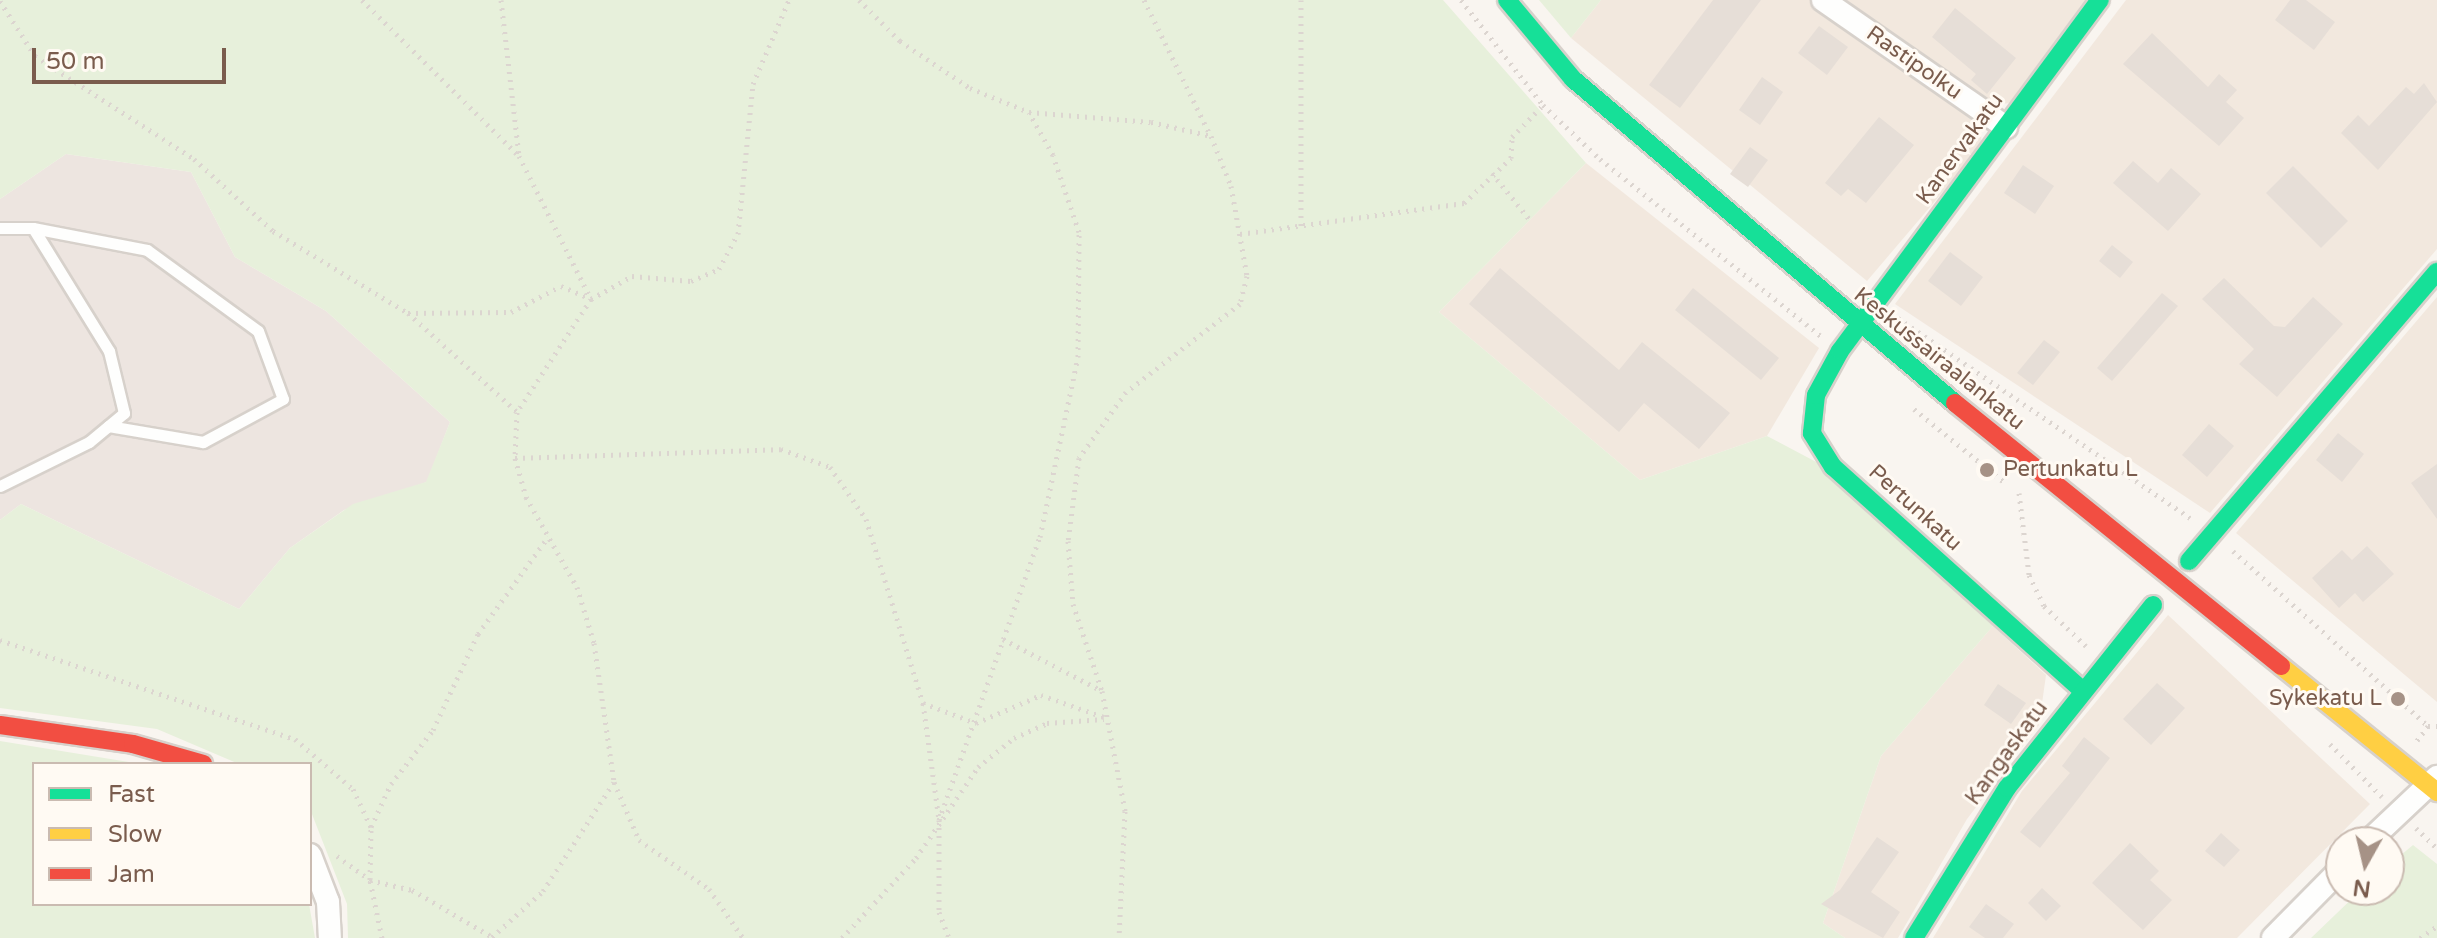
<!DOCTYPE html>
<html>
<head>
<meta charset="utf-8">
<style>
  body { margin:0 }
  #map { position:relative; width:2437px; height:938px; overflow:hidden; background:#f9f5f0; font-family:"Varela Round",sans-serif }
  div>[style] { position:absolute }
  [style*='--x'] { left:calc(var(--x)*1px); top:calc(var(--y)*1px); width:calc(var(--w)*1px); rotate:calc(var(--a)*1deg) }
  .residential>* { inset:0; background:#f2e8de }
  .industrial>* { inset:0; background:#ede5e0 }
  .green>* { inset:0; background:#e7f0db }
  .building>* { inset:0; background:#e6ded7 }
  .path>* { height:5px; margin-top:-2.5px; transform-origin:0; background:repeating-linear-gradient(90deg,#dcd5d0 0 2px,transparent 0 8px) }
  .roads { filter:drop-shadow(2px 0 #d7d1cb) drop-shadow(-2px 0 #d7d1cb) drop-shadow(0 2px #d7d1cb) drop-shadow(0 -2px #d7d1cb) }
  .lane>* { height:11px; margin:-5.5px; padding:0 5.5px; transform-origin:5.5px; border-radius:5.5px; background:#fefefd }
  .street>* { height:22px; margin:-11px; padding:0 11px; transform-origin:11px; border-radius:11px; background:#fefefd }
  .fast>* { height:18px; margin:-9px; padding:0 9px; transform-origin:9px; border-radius:9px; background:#16e098 }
  .slow>* { height:18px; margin:-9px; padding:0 9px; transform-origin:9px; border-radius:9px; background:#ffcf43 }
  .jam>* { height:18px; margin:-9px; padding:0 9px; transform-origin:9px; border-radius:9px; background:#f24e42 }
  .dots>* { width:22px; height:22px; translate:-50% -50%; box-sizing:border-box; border:4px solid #fffaf3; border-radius:50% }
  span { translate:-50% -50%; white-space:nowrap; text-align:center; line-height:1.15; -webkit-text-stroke:6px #fffaf3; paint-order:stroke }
  .street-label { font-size:22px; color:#7a5c4d }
  .poi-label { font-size:22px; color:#7a5c4d }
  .left { translate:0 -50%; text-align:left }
  .right { translate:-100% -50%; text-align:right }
  .legend { position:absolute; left:32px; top:762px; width:280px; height:144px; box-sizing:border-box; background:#fffaf3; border:2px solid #cabbb1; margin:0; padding:10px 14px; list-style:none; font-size:24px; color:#7a5c4d }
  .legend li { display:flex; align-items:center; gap:16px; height:40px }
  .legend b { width:40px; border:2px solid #cabbb1 }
  .north { position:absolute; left:2325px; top:826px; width:80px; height:80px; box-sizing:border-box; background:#fffaf3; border:2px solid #cabbb1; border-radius:50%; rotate:188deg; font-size:22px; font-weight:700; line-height:32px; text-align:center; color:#7a5c4d }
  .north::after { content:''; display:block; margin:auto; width:28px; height:36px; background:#a69286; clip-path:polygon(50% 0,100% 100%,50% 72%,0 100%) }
  .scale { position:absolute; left:32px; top:48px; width:194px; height:36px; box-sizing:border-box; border:4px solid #7a5c4d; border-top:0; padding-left:10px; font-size:24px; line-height:28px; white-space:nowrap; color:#7a5c4d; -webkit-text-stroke:6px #fffaf3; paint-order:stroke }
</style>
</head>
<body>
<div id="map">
  <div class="residential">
    <div style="clip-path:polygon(1601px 0,1810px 0,1980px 124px,1982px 146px,1867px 281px,1571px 38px)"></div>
    <div style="clip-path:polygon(1836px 0,2089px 0,2012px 103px,1986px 105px)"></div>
    <div style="clip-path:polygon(2126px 0,2437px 0,2437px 249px,2210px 513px,1895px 304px)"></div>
    <div style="clip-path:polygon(1586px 163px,1819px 348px,1767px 436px,1640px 480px,1439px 312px)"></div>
    <div style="clip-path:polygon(2437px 297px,2437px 702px,2236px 533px)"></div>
    <div style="clip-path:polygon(2168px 615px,2370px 804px,2237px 938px,1933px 938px,2022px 791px)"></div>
    <div style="clip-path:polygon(1993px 626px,2046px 675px,2039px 725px,1967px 819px,1898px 938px,1845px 938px,1823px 923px,1881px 756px)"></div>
  </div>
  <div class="industrial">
    <div style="clip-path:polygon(66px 154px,191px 172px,235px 257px,326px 311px,450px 422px,427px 482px,344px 510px,290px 548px,239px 609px,21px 504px,0 520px,0 199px)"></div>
  </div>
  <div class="green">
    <div style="clip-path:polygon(0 0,1443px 0,1586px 163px,1439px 312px,1640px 480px,1767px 436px,1820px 464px,1993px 626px,1881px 756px,1823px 923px,1845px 938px,348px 938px,347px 904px,310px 809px,310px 764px,239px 764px,157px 729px,0 708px,0 520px,21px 504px,239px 609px,290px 548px,353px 504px,426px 482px,450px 422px,326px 311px,235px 257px,191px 172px,66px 154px,0 199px)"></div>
    <div style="clip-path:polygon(1539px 0,1601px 0,1571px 38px)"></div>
    <div style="clip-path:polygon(0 741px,141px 764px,34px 764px,34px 904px,309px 904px,315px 938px,0 938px)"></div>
    <div style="clip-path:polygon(2413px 845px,2437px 864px,2437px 938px,2311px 938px,2361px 890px,2389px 890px,2389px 865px)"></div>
  </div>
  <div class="building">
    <div style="clip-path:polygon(1713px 0,1761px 0,1680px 108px,1649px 85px)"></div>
    <div style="clip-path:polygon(2290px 0,2306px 0,2335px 22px,2314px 50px,2275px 20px)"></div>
    <div style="clip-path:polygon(1955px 8px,2016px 58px,1987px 94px,1971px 80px,1976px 74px,1932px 37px)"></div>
    <div style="clip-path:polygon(1819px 26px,1848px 47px,1827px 75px,1798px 53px)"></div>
    <div style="clip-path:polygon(2152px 33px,2208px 87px,2219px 74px,2237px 90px,2226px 102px,2244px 118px,2219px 146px,2123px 64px)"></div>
    <div style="clip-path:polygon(1762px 77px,1783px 92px,1760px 125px,1739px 110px)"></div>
    <div style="clip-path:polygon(2424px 83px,2437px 102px,2378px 170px,2341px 133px,2358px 115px,2369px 126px,2406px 87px,2414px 94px)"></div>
    <div style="clip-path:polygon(1879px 117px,1914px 145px,1866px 203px,1848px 189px,1841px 196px,1825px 183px)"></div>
    <div style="clip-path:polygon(1750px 147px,1768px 160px,1748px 187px,1730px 174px)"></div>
    <div style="clip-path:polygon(2133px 161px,2158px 183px,2171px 168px,2201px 194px,2168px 231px,2113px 183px)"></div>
    <div style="clip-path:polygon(2023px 165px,2054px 186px,2035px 214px,2004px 193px)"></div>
    <div style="clip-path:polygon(2293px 166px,2348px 221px,2321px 248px,2266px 193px)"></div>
    <div style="clip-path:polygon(2112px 245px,2133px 262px,2120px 278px,2099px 261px)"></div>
    <div style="clip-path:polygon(1950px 252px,1983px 277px,1961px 306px,1928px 281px)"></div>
    <div style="clip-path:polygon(1500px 268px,1619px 370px,1642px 342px,1730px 413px,1699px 449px,1644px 403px,1619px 432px,1469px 304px)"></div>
    <div style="clip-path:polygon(2224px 278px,2274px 326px,2285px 327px,2313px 297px,2343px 324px,2277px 397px,2239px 364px,2254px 349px,2202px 299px)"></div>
    <div style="clip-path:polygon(1693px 288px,1779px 358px,1761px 380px,1675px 310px)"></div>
    <div style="clip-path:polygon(2162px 293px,2178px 306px,2112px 381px,2097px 368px)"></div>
    <div style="clip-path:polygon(2044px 340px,2060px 352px,2033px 385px,2017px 373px)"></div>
    <div style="clip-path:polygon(2209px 424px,2234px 446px,2207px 477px,2182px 455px)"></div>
    <div style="clip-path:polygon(2338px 433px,2364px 454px,2342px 482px,2316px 460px)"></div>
    <div style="clip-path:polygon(2437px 464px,2437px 519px,2411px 483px)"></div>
    <div style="clip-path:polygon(2367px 546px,2394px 574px,2363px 602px,2355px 593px,2339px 608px,2312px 578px,2342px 550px,2352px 560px)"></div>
    <div style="clip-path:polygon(2157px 683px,2185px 708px,2151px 745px,2123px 719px)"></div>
    <div style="clip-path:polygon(1998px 684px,2026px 703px,2011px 724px,1984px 705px)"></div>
    <div style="clip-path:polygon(2084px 737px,2110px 758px,2040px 848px,2020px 832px,2070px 773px,2062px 766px)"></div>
    <div style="clip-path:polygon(2221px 833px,2240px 850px,2224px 867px,2205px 851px)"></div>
    <div style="clip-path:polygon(1877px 837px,1899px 852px,1871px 892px,1900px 912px,1883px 938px,1821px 904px,1840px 890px)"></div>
    <div style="clip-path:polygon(2130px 843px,2159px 871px,2150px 880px,2172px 900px,2143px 930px,2092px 883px)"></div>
    <div style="clip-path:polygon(2042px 888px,2061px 906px,2046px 921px,2028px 903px)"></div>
    <div style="clip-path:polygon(1986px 904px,2014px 924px,2003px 938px,1985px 938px,1969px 927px)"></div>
  </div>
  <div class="path">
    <div style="--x:362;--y:0;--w:218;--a:44.8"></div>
    <div style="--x:501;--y:0;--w:157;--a:83.4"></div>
    <div style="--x:519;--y:156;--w:160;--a:63.3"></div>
    <div style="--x:591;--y:299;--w:135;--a:123.2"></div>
    <div style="--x:517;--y:412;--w:46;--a:92.5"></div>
    <div style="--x:515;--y:458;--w:41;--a:74.2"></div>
    <div style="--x:526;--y:497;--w:103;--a:60.5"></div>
    <div style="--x:577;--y:587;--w:59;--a:73.1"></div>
    <div style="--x:594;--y:643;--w:140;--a:81.8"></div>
    <div style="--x:614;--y:782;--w:63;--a:66.7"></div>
    <div style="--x:639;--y:840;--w:85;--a:35"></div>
    <div style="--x:709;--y:889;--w:60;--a:55.2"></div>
    <div style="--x:859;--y:0;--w:58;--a:45"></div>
    <div style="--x:900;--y:41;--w:84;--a:33.9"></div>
    <div style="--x:970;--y:88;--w:64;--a:22.1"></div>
    <div style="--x:1029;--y:112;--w:122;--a:4.7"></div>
    <div style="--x:1151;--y:122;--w:62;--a:13.1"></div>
    <div style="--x:1211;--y:136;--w:54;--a:68.2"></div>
    <div style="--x:1231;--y:186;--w:91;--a:79.9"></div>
    <div style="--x:1247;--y:276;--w:29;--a:104"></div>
    <div style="--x:1240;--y:304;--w:144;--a:142.3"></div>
    <div style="--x:1126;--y:392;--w:81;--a:125.5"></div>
    <div style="--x:1079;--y:458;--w:84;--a:97.5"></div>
    <div style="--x:1068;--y:541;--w:63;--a:85.5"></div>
    <div style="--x:1073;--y:604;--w:92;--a:71.6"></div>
    <div style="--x:1102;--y:691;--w:122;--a:79.1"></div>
    <div style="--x:1125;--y:811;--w:127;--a:92.7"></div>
    <div style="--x:1144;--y:0;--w:150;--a:63.9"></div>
    <div style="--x:1301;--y:0;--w:229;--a:90"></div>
    <div style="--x:1461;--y:0;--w:133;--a:52"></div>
    <div style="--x:1543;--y:105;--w:79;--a:43.5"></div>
    <div style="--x:1600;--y:159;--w:283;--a:38.7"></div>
    <div style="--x:0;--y:1;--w:65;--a:57.5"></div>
    <div style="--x:35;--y:56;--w:189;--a:32.9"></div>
    <div style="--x:194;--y:159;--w:107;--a:42.3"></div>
    <div style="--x:273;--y:231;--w:158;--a:31.3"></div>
    <div style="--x:408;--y:313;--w:147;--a:42.2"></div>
    <div style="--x:1492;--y:173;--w:60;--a:51"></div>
    <div style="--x:1240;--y:234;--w:226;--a:-7.9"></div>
    <div style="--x:1464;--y:203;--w:65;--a:-43.8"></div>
    <div style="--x:1511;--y:158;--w:21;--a:-87"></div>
    <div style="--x:1512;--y:137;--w:45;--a:-45.9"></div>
    <div style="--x:408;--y:313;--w:103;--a:-0.6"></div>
    <div style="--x:511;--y:312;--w:56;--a:-27.5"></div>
    <div style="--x:561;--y:286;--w:33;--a:23"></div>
    <div style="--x:591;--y:299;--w:47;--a:-29.3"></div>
    <div style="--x:632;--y:276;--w:59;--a:4.8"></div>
    <div style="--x:691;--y:281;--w:30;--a:-23"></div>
    <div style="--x:719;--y:269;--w:40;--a:-62"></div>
    <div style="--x:738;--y:234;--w:151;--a:-84.3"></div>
    <div style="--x:753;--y:84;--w:91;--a:-66.8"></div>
    <div style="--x:1898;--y:318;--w:354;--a:34.4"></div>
    <div style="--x:1914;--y:409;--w:117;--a:39.1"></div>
    <div style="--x:515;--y:458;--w:266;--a:-1.9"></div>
    <div style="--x:781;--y:449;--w:52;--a:20.2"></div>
    <div style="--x:830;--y:467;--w:63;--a:55.3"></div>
    <div style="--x:866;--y:519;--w:193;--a:72.8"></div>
    <div style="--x:923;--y:703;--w:57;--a:20.7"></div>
    <div style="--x:976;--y:723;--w:71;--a:-23.3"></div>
    <div style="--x:1041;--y:695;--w:70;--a:19.2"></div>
    <div style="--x:2019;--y:493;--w:83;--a:83"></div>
    <div style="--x:2029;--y:575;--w:34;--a:64"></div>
    <div style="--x:2044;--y:606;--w:58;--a:43.6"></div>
    <div style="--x:2233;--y:551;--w:262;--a:41.9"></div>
    <div style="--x:2428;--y:726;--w:20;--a:127"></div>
    <div style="--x:1003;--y:639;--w:112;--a:27.7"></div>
    <div style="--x:0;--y:640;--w:311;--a:18.6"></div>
    <div style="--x:295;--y:739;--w:77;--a:40.8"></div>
    <div style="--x:353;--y:789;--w:42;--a:64.7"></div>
    <div style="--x:923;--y:703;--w:118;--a:82.2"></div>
    <div style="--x:939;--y:820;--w:92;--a:90"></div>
    <div style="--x:939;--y:912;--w:28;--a:69"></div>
    <div style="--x:2428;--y:726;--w:9;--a:0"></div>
    <div style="--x:2330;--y:744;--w:74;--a:45.5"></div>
    <div style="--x:939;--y:820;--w:300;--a:-70.4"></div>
    <div style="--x:1040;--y:537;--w:184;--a:-78.1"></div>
    <div style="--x:1078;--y:357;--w:125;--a:-89.5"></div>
    <div style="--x:1079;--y:232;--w:81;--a:-108.7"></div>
    <div style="--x:1053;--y:155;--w:49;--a:-119.2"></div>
    <div style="--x:2416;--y:828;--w:29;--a:44"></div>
    <div style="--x:337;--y:856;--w:41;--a:36"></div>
    <div style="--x:370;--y:880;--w:43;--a:13.4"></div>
    <div style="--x:412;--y:890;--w:95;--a:30.3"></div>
    <div style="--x:492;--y:937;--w:69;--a:-42"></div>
    <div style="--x:543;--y:891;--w:130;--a:-56.9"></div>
    <div style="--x:382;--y:938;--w:59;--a:-101.7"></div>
    <div style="--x:370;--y:880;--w:53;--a:-88.9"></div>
    <div style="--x:371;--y:827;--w:47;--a:-65.1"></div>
    <div style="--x:391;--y:784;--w:68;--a:-52.1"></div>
    <div style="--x:433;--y:730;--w:106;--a:-64.9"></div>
    <div style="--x:478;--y:634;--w:120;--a:-54.2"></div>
    <div style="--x:842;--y:938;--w:109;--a:-47.2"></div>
    <div style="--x:916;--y:858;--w:110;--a:-55.7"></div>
    <div style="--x:978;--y:767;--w:46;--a:-38.9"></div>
    <div style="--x:1014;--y:738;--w:36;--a:-24"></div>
    <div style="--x:1047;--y:723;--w:57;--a:-4"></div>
    <div style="--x:2420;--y:938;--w:21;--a:-35"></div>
  </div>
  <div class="roads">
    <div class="lane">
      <div style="--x:0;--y:228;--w:33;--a:0"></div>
      <div style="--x:33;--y:228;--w:145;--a:58.3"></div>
      <div style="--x:109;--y:351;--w:64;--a:76.4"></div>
      <div style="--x:124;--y:413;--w:45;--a:140.4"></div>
      <div style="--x:89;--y:442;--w:99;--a:153.7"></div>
      <div style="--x:33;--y:228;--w:116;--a:10.9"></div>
      <div style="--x:147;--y:250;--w:137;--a:36.1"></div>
      <div style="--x:258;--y:331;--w:72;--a:69.8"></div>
      <div style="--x:283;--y:399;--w:91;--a:151.7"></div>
      <div style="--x:203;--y:442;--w:96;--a:-170.4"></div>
    </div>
    <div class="street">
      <div style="--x:1823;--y:0;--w:223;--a:34.8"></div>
      <div style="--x:2368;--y:842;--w:95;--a:-43.3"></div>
      <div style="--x:310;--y:855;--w:50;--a:69"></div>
      <div style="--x:328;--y:902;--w:36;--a:87"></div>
      <div style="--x:2273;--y:938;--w:97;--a:-45.4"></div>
    </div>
    <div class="fast">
      <div style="--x:1507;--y:0;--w:103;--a:50.1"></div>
      <div style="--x:1573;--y:79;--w:501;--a:40.3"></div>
      <div style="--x:2189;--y:561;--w:381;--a:-49.4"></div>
      <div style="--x:2083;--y:691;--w:336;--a:-138.1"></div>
      <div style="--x:1833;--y:467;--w:40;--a:-122"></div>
      <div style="--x:1812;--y:433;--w:38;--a:-84"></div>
      <div style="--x:1816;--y:395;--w:50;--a:-61.4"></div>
      <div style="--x:1840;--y:351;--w:437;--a:-53.5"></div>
      <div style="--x:1914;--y:938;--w:176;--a:-58.2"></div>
      <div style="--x:2007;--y:788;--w:234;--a:-51.4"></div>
    </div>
    <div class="slow">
      <div style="--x:2281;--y:666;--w:201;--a:38.9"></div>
    </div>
    <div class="jam">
      <div style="--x:1955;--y:403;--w:419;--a:38.9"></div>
      <div style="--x:0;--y:725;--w:134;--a:8.1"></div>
      <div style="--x:133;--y:744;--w:73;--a:15.9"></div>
    </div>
  </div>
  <div class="dots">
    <div style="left:1987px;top:470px;background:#a69286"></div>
    <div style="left:2398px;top:699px;background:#a69286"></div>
  </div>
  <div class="street-label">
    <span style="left:1914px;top:63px;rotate:35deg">Rastipolku</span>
    <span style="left:1960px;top:149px;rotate:-54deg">Kanervakatu</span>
    <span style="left:1939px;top:359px;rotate:39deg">Keskussairaalankatu</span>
    <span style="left:1915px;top:508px;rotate:42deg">Pertunkatu</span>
    <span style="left:2007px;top:753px;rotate:-54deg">Kangaskatu</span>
  </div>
  <div class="poi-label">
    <span class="left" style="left:2003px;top:470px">Pertunkatu L</span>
    <span class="right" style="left:2382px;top:699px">Sykekatu L</span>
  </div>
  <ul class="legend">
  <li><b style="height:10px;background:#16e098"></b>Fast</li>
  <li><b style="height:10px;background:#ffcf43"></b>Slow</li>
  <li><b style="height:10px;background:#f24e42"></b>Jam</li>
  </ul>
  <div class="north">N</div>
  <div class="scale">50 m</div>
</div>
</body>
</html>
